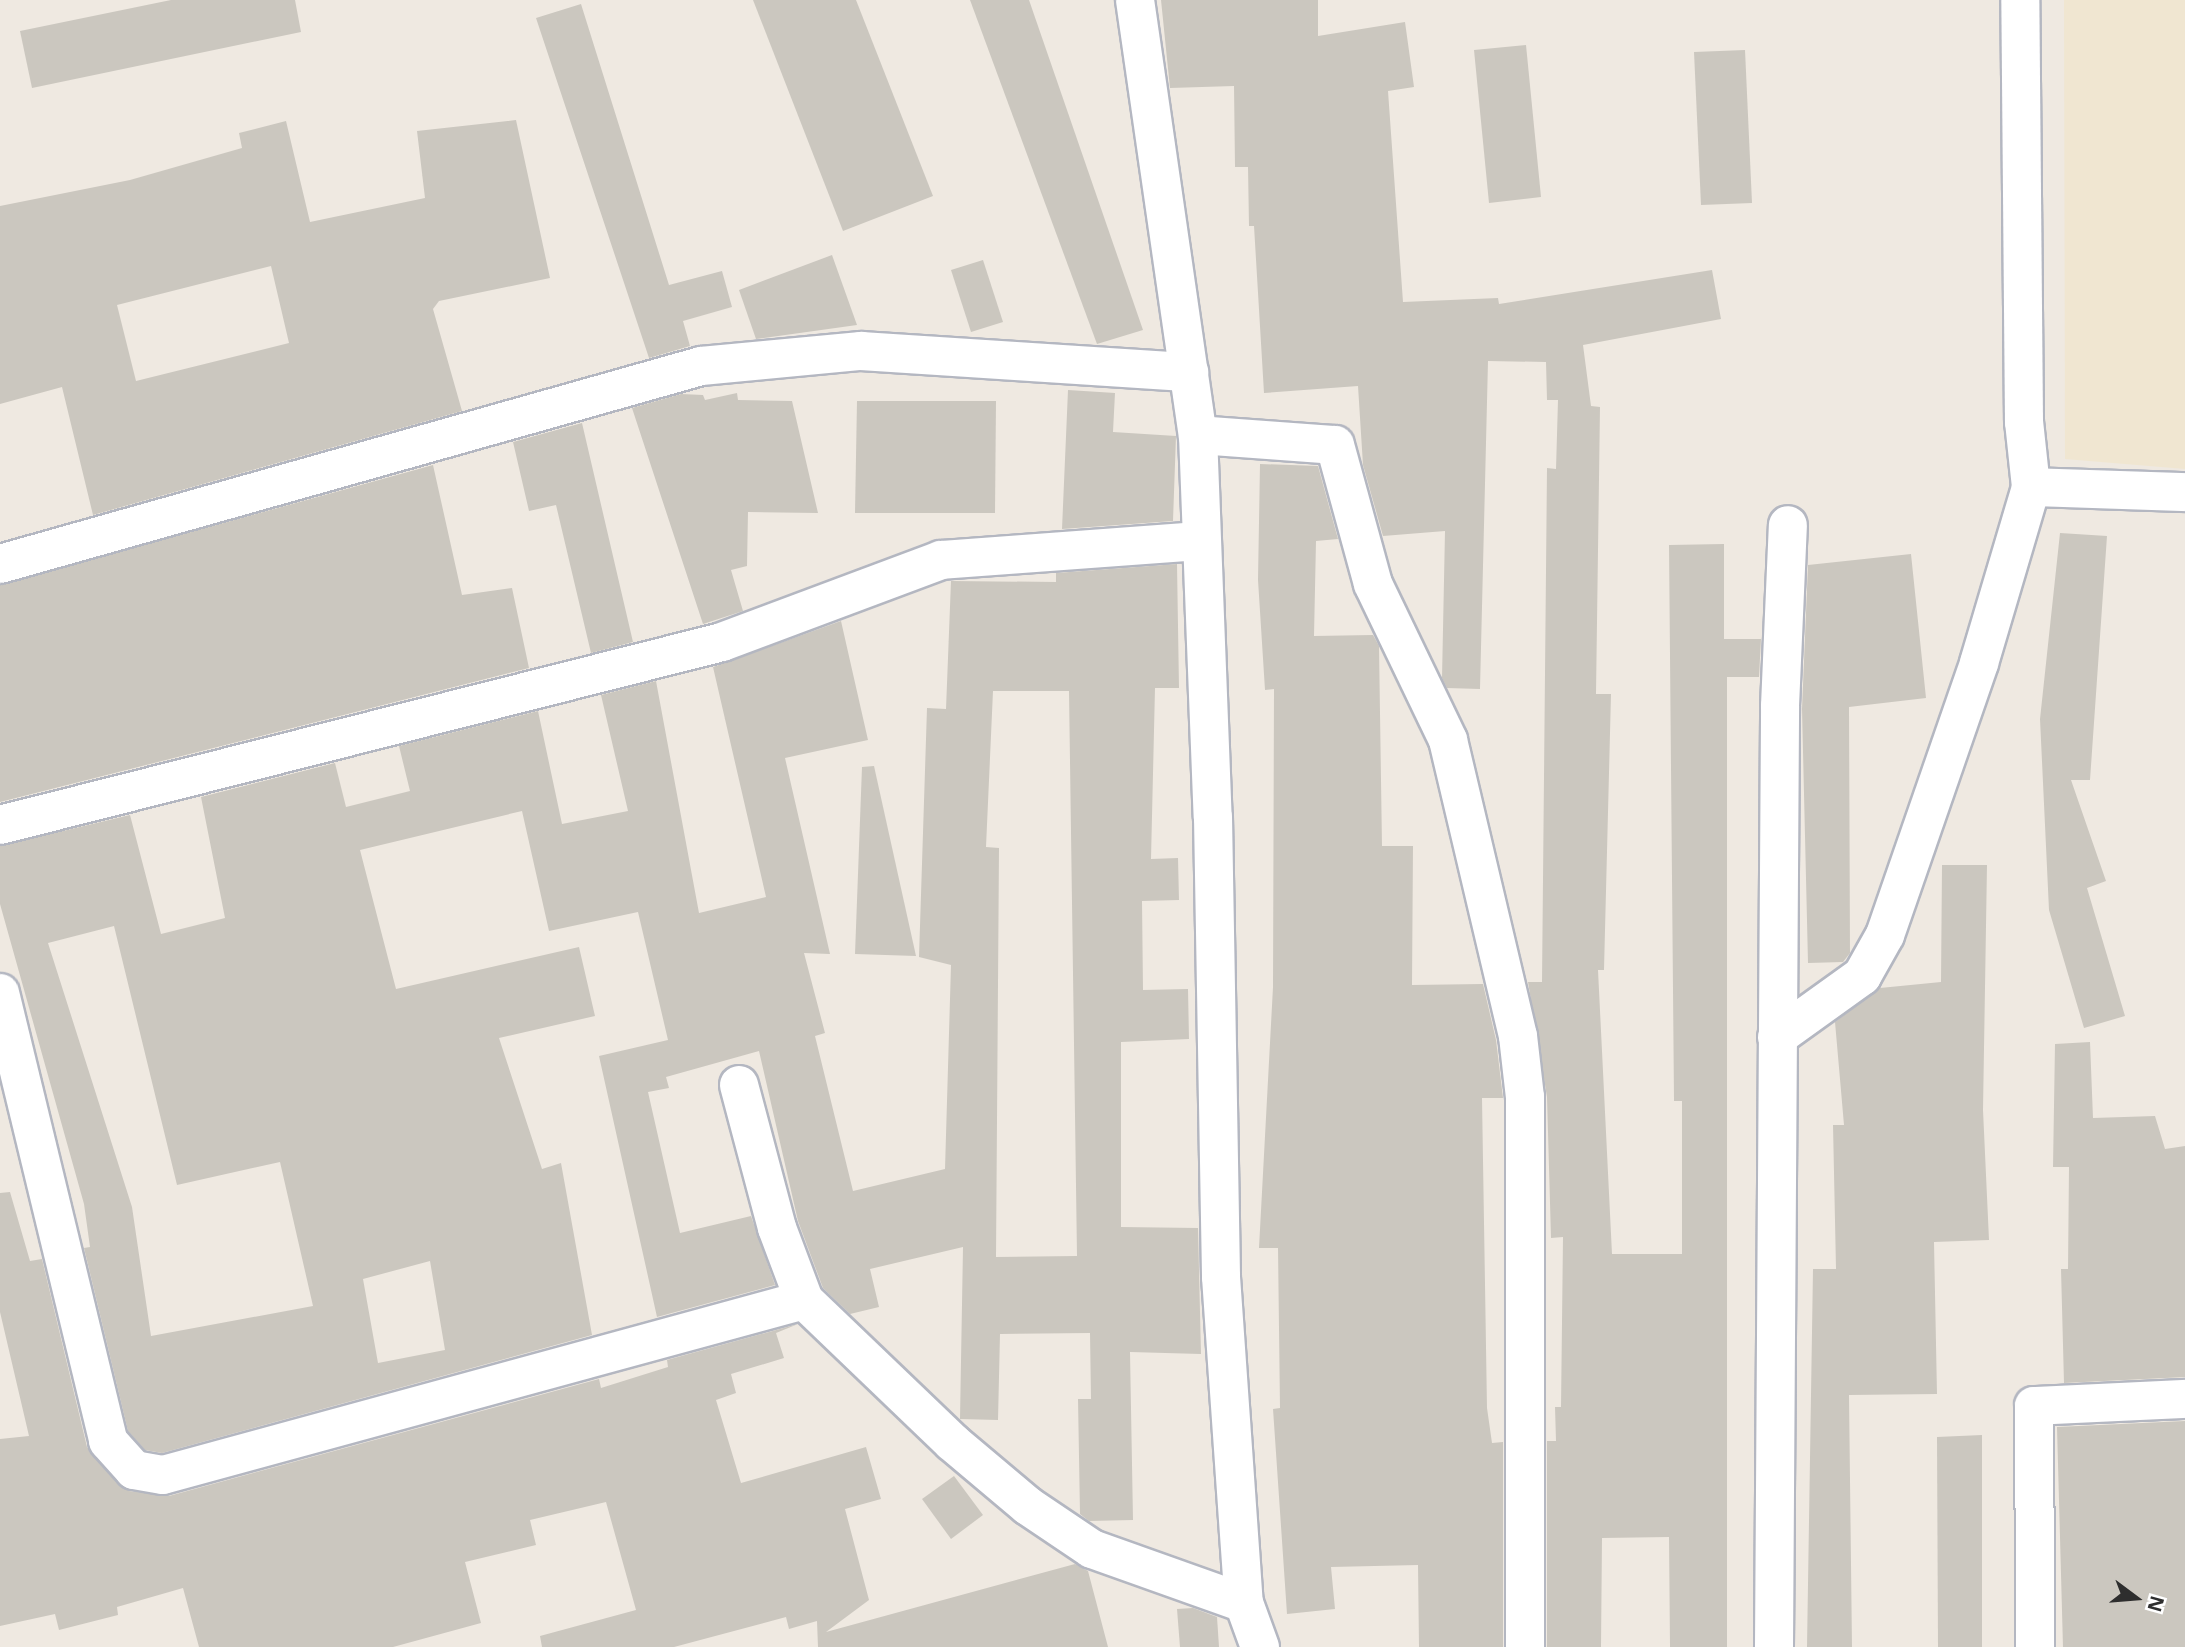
<!DOCTYPE html>
<html>
<head>
<meta charset="utf-8">
<style>
  body { margin:0 }
  #map { position:relative; width:2185px; height:1647px; overflow:hidden; background:#efe9e1; font-family:"Noto Sans",sans-serif }
  div>[style] { position:absolute }
  [style*='--x'] { left:calc(var(--x)*1px); top:calc(var(--y)*1px); width:calc(var(--w)*1px); rotate:calc(var(--a)*1deg) }
  .education>* { inset:0; background:#f0e6d1 }
  .building>* { inset:0; background:#cbc7bf }
  .roads { filter:drop-shadow(2px 0 #b4b7c1) drop-shadow(-2px 0 #b4b7c1) drop-shadow(0 2px #b4b7c1) drop-shadow(0 -2px #b4b7c1) }
  .street>* { height:38px; margin:-19px; padding:0 19px; transform-origin:19px; border-radius:19px; background:#fff }
  .secondary>* { height:38px; margin:-19px; padding:0 19px; transform-origin:19px; border-radius:19px; background:#fff }
  span { translate:-50% -50%; white-space:nowrap; text-align:center; line-height:1.15; -webkit-text-stroke:6px #fff; paint-order:stroke }
  .north { position:absolute; left:2101px; top:1563px; width:70px; height:70px; -webkit-text-stroke:5px #fff; paint-order:stroke; rotate:106deg; font-size:19px; font-weight:700; line-height:28px; text-align:center; color:#2e2e2e }
  .north::after { content:''; display:block; margin:auto; width:24px; height:32px; background:#2e2e2e; clip-path:polygon(50% 0,100% 100%,50% 72%,0 100%) }
</style>
</head>
<body>
<div id="map">
  <div class="education">
    <div style="clip-path:polygon(2064px 0,2185px 0,2185px 469px,2065px 459px)"></div>
  </div>
  <div class="building">
    <div style="clip-path:polygon(171px 0,295px 0,301px 32px,32px 88px,20px 31px)"></div>
    <div style="clip-path:polygon(753px 0,856px 0,933px 196px,843px 231px)"></div>
    <div style="clip-path:polygon(970px 0,1029px 0,1143px 330px,1097px 344px)"></div>
    <div style="clip-path:polygon(1161px 0,1318px 0,1318px 36px,1405px 22px,1414px 87px,1388px 91px,1403px 302px,1498px 298px,1499px 304px,1712px 270px,1721px 319px,1583px 345px,1591px 406px,1600px 407px,1596px 694px,1611px 694px,1604px 970px,1598px 970px,1612px 1254px,1682px 1254px,1682px 1101px,1674px 1101px,1669px 545px,1724px 544px,1724px 639px,1761px 639px,1759px 677px,1727px 677px,1727px 1647px,1670px 1647px,1669px 1537px,1602px 1538px,1601px 1647px,1547px 1647px,1547px 1441px,1556px 1441px,1555px 1407px,1561px 1407px,1563px 1237px,1551px 1238px,1547px 1097px,1528px 982px,1542px 982px,1547px 468px,1556px 469px,1558px 400px,1547px 400px,1546px 362px,1488px 361px,1480px 689px,1447px 688px,1442px 678px,1445px 531px,1383px 536px,1363px 465px,1358px 386px,1264px 393px,1254px 226px,1249px 226px,1248px 167px,1235px 167px,1234px 86px,1170px 88px)"></div>
    <div style="clip-path:polygon(581px 4px,669px 285px,722px 271px,732px 307px,683px 321px,690px 346px,649px 358px,536px 18px)"></div>
    <div style="clip-path:polygon(1526px 45px,1541px 197px,1489px 203px,1474px 50px)"></div>
    <div style="clip-path:polygon(1745px 50px,1752px 203px,1701px 205px,1694px 52px)"></div>
    <div style="clip-path:polygon(evenodd,516px 120px,550px 278px,439px 301px,433px 309px,462px 411px,93px 515px,62px 387px,0 404px,0 206px,130px 180px,242px 148px,239px 133px,286px 121px,310px 222px,425px 198px,417px 131px,516px 120px,271px 266px,289px 343px,136px 381px,117px 305px,271px 266px)"></div>
    <div style="clip-path:polygon(832px 255px,857px 325px,756px 339px,739px 290px)"></div>
    <div style="clip-path:polygon(983px 260px,1003px 322px,971px 332px,951px 270px)"></div>
    <div style="clip-path:polygon(1068px 390px,1115px 393px,1113px 432px,1176px 436px,1173px 521px,1062px 529px)"></div>
    <div style="clip-path:polygon(737px 393px,738px 400px,792px 401px,818px 513px,748px 512px,747px 566px,731px 570px,743px 611px,703px 624px,632px 408px,681px 394px,703px 395px,705px 400px)"></div>
    <div style="clip-path:polygon(857px 401px,996px 401px,995px 513px,855px 513px)"></div>
    <div style="clip-path:polygon(582px 423px,633px 642px,591px 653px,556px 505px,529px 511px,513px 442px)"></div>
    <div style="clip-path:polygon(1260px 464px,1318px 466px,1338px 539px,1316px 541px,1314px 636px,1373px 635px,1379px 646px,1382px 846px,1413px 846px,1412px 985px,1483px 984px,1496px 1040px,1503px 1098px,1482px 1098px,1487px 1408px,1492px 1443px,1503px 1442px,1503px 1647px,1419px 1647px,1418px 1565px,1331px 1567px,1335px 1609px,1287px 1614px,1273px 1409px,1280px 1408px,1278px 1248px,1259px 1248px,1273px 987px,1274px 689px,1265px 690px,1258px 580px)"></div>
    <div style="clip-path:polygon(433px 465px,462px 595px,512px 588px,529px 668px,0 802px,0 585px)"></div>
    <div style="clip-path:polygon(2060px 533px,2107px 536px,2090px 780px,2071px 780px,2106px 881px,2087px 888px,2125px 1016px,2084px 1028px,2049px 910px,2040px 719px)"></div>
    <div style="clip-path:polygon(1911px 554px,1926px 698px,1849px 707px,1850px 953px,1843px 962px,1808px 963px,1802px 709px,1808px 565px)"></div>
    <div style="clip-path:polygon(evenodd,1177px 564px,1179px 688px,1155px 688px,1151px 859px,1178px 858px,1179px 900px,1142px 901px,1143px 990px,1188px 989px,1189px 1039px,1121px 1042px,1121px 1227px,1198px 1228px,1201px 1354px,1130px 1352px,1133px 1520px,1089px 1521px,1080px 1514px,1078px 1399px,1091px 1399px,1090px 1333px,1000px 1334px,998px 1420px,960px 1419px,963px 1247px,870px 1269px,879px 1307px,850px 1314px,823px 1288px,798px 1221px,759px 1051px,666px 1077px,669px 1088px,648px 1092px,680px 1233px,751px 1216px,775px 1285px,657px 1317px,599px 1056px,668px 1040px,638px 912px,549px 931px,522px 811px,360px 850px,396px 989px,579px 947px,595px 1016px,499px 1038px,542px 1169px,561px 1163px,592px 1335px,162px 1453px,145px 1450px,128px 1431px,84px 1248px,90px 1247px,84px 1204px,0 904px,0 846px,130px 815px,161px 934px,225px 918px,201px 797px,335px 763px,346px 807px,410px 791px,399px 746px,538px 711px,562px 824px,628px 811px,601px 695px,656px 681px,699px 913px,766px 897px,713px 667px,841px 621px,868px 740px,785px 758px,830px 954px,804px 953px,825px 1033px,815px 1036px,853px 1191px,945px 1169px,951px 965px,919px 957px,927px 708px,946px 709px,951px 581px,1056px 582px,1056px 573px,1177px 564px,993px 691px,1069px 691px,1077px 1256px,996px 1257px,999px 848px,986px 847px,993px 691px,1177px 564px,114px 926px,177px 1185px,280px 1162px,313px 1306px,151px 1336px,132px 1207px,48px 943px,114px 926px,1177px 564px,430px 1261px,445px 1350px,378px 1363px,363px 1279px,430px 1261px)"></div>
    <div style="clip-path:polygon(874px 766px,916px 956px,855px 954px,862px 767px)"></div>
    <div style="clip-path:polygon(1942px 865px,1987px 865px,1983px 1110px,1989px 1240px,1934px 1242px,1937px 1394px,1849px 1395px,1852px 1647px,1807px 1647px,1813px 1269px,1836px 1269px,1833px 1125px,1844px 1125px,1835px 1022px,1880px 988px,1941px 982px)"></div>
    <div style="clip-path:polygon(2090px 1042px,2093px 1118px,2155px 1116px,2165px 1149px,2185px 1146px,2185px 1377px,2064px 1383px,2061px 1269px,2068px 1269px,2069px 1167px,2053px 1167px,2055px 1044px)"></div>
    <div style="clip-path:polygon(10px 1192px,30px 1261px,42px 1259px,87px 1447px,129px 1491px,169px 1496px,599px 1379px,601px 1388px,668px 1367px,667px 1360px,798px 1324px,776px 1333px,784px 1358px,731px 1374px,736px 1393px,716px 1400px,741px 1483px,866px 1447px,881px 1499px,845px 1509px,869px 1600px,826px 1632px,1075px 1564px,1088px 1571px,1108px 1647px,818px 1647px,817px 1621px,789px 1629px,786px 1617px,674px 1647px,542px 1647px,540px 1636px,636px 1610px,606px 1502px,530px 1520px,536px 1545px,465px 1562px,481px 1623px,393px 1647px,199px 1647px,183px 1588px,117px 1607px,118px 1615px,59px 1630px,55px 1614px,0 1626px,0 1439px,29px 1436px,0 1312px,0 1193px)"></div>
    <div style="clip-path:polygon(2185px 1421px,2185px 1647px,2063px 1647px,2057px 1427px)"></div>
    <div style="clip-path:polygon(1982px 1435px,1982px 1647px,1938px 1647px,1937px 1437px)"></div>
    <div style="clip-path:polygon(954px 1476px,983px 1515px,951px 1539px,922px 1499px)"></div>
    <div style="clip-path:polygon(1193px 1608px,1217px 1617px,1219px 1647px,1180px 1647px,1177px 1609px)"></div>
  </div>
  <div class="roads">
    <div class="street">
      <div style="--x:1198;--y:435;--w:137;--a:4.2"></div>
      <div style="--x:1335;--y:445;--w:144;--a:74.7"></div>
      <div style="--x:1373;--y:584;--w:173;--a:64.3"></div>
      <div style="--x:1448;--y:740;--w:304;--a:76.7"></div>
      <div style="--x:1518;--y:1036;--w:61;--a:83.5"></div>
      <div style="--x:1525;--y:1097;--w:550;--a:90"></div>
      <div style="--x:2031;--y:487;--w:154;--a:1.9"></div>
      <div style="--x:0;--y:564;--w:728;--a:-15.77"></div>
      <div style="--x:701;--y:366;--w:161;--a:-5.4"></div>
      <div style="--x:861;--y:351;--w:329;--a:3.7"></div>
      <div style="--x:0;--y:825;--w:745;--a:-14.22"></div>
      <div style="--x:722;--y:642;--w:234;--a:-20.5"></div>
      <div style="--x:941;--y:560;--w:257;--a:-4.2"></div>
      <div style="--x:0;--y:993;--w:461;--a:76.4"></div>
      <div style="--x:108;--y:1441;--w:39;--a:48"></div>
      <div style="--x:134;--y:1470;--w:29;--a:10"></div>
      <div style="--x:163;--y:1475;--w:664;--a:-15.27"></div>
      <div style="--x:1777;--y:1037;--w:105;--a:-35.7"></div>
      <div style="--x:1862;--y:976;--w:47;--a:-60.7"></div>
      <div style="--x:1885;--y:935;--w:288;--a:-70.9"></div>
      <div style="--x:1979;--y:663;--w:184;--a:-73.5"></div>
      <div style="--x:2031;--y:487;--w:65;--a:-96.1"></div>
      <div style="--x:2024;--y:422;--w:422;--a:-90.5"></div>
      <div style="--x:739;--y:1085;--w:148;--a:75.1"></div>
      <div style="--x:777;--y:1228;--w:77;--a:69.4"></div>
      <div style="--x:804;--y:1300;--w:205;--a:43.8"></div>
      <div style="--x:952;--y:1442;--w:99;--a:40.1"></div>
      <div style="--x:1028;--y:1506;--w:77;--a:33.9"></div>
      <div style="--x:1092;--y:1549;--w:161;--a:19.6"></div>
      <div style="--x:1774;--y:1647;--w:941;--a:-89.63"></div>
      <div style="--x:1780;--y:706;--w:181;--a:-87.5"></div>
      <div style="--x:2035;--y:1647;--w:241;--a:-90.2"></div>
      <div style="--x:2034;--y:1406;--w:151;--a:-2.7"></div>
    </div>
    <div class="secondary">
      <div style="--x:1135;--y:0;--w:440;--a:81.8"></div>
      <div style="--x:1198;--y:435;--w:382;--a:87.8"></div>
      <div style="--x:1213;--y:817;--w:460;--a:89"></div>
      <div style="--x:1221;--y:1277;--w:327;--a:86"></div>
      <div style="--x:1244;--y:1603;--w:47;--a:70"></div>
    </div>
  </div>
  <div class="north">N</div>
</div>
</body>
</html>
